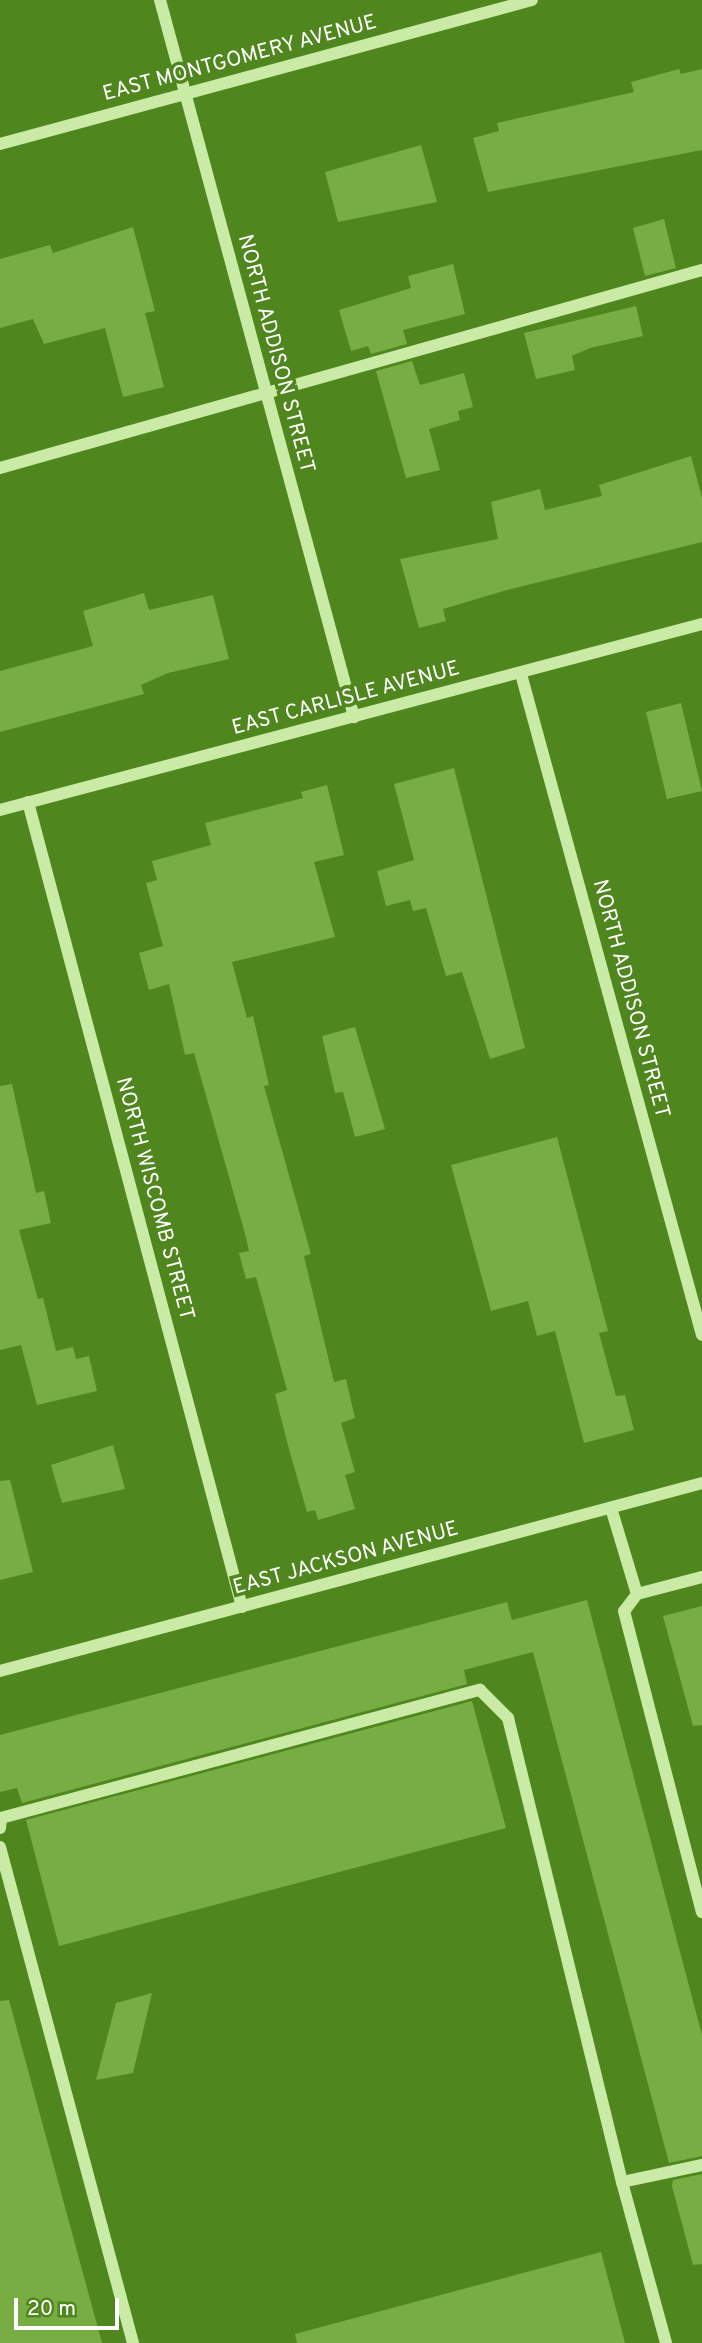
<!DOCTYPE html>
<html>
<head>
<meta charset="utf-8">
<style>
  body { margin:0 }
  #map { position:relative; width:702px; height:2343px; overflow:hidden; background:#50861e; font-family:Overpass,sans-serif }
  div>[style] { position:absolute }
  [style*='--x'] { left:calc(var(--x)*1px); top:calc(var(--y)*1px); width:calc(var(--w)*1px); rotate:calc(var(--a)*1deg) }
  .building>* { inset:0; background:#77ad42 }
  .minor>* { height:12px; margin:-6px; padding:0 6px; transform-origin:6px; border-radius:6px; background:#c9eba6 }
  span { translate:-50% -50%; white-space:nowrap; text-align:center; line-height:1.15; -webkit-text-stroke:7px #50861e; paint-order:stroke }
  .street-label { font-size:21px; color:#fff }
  .scale { position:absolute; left:14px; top:2298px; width:105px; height:32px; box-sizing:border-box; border:4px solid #fff; border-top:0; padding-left:9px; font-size:21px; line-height:24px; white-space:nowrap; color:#fff; -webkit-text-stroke:5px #50861e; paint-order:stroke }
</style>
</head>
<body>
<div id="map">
  <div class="building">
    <div style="clip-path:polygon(679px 69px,681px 74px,702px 69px,702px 150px,488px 192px,473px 138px,499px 131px,497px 123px,634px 92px,631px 82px)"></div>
    <div style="clip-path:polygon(421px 145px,437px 202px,338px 222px,325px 172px)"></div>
    <div style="clip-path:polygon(664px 219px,676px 268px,645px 276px,633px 228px)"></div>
    <div style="clip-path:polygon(133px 227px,155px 311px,145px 313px,164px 387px,123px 397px,105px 328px,44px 344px,33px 319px,0 328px,0 259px,50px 245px,53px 253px)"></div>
    <div style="clip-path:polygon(453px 264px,465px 314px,403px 330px,407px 344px,371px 354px,368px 346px,351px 351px,339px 310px,411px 288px,408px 276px)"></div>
    <div style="clip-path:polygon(636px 306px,643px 336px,590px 348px,572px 356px,575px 370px,536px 379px,524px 333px)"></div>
    <div style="clip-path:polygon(412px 361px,420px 385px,464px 373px,473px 407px,458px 411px,460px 420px,429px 429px,440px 470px,406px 478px,376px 371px)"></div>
    <div style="clip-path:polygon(691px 456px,702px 498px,702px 542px,507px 590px,443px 609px,446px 621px,419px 628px,400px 559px,498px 539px,491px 502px,540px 489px,545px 510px,602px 496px,599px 485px)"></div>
    <div style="clip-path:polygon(144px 593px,149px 610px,213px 595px,229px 659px,168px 673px,141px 685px,144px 694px,0 732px,0 671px,93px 646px,83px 611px)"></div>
    <div style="clip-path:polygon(681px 703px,702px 791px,667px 799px,646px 712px)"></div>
    <div style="clip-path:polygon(454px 768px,525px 1048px,490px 1059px,462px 972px,446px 976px,426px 908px,413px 911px,410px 900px,386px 906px,377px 871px,414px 860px,394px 784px)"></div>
    <div style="clip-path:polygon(327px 785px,344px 855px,314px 862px,335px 937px,232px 962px,247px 1018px,253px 1016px,269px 1085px,264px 1086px,311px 1254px,304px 1256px,334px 1382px,346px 1379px,355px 1418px,341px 1423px,355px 1472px,345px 1475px,355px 1509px,318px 1520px,315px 1510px,307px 1512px,287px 1442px,275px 1394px,287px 1390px,256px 1277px,246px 1279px,239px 1253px,249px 1251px,244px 1230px,194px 1053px,185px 1055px,169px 984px,149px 990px,139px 953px,163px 946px,146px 883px,157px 880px,152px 861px,211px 845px,205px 823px,303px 798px,301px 792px)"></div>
    <div style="clip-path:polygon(355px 1027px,385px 1129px,355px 1137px,343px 1092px,335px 1093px,322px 1036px)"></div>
    <div style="clip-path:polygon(12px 1084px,36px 1193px,44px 1191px,51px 1223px,19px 1230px,38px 1299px,43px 1298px,56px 1351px,73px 1347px,76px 1359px,89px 1356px,97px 1391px,37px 1405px,21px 1345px,0 1350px,0 1086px)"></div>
    <div style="clip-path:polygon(557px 1137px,608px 1331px,599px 1333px,616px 1396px,625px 1395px,634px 1430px,584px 1443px,555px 1331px,537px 1336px,528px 1301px,491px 1311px,451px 1165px)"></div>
    <div style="clip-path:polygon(113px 1445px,125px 1489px,62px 1503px,51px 1465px)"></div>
    <div style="clip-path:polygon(10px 1480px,33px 1572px,0 1580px,0 1481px)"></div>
    <div style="clip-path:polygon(587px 1600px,702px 2035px,702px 2156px,669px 2163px,533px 1652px,464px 1670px,467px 1684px,22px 1803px,17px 1788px,0 1792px,0 1735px,507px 1602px,512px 1620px)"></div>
    <div style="clip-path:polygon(702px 1606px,702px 1725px,693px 1726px,663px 1616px)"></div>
    <div style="clip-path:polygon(472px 1701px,506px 1828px,59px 1946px,26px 1820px)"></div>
    <div style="clip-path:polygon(152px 1993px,133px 2073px,96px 2080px,116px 2003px)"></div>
    <div style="clip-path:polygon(9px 2000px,78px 2255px,102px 2343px,0 2343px,0 2001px)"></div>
    <div style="clip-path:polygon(702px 2174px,702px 2264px,693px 2265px,672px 2186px,673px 2180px)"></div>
    <div style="clip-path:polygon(601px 2252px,625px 2343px,297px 2343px,295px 2334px)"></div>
  </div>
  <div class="minor">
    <div style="--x:160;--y:0;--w:743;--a:74.86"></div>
    <div style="--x:0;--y:144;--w:551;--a:-15.15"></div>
    <div style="--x:0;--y:468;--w:729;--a:-15.75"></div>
    <div style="--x:521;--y:674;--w:685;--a:74.69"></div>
    <div style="--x:28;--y:802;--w:833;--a:75.11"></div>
    <div style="--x:0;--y:810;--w:726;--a:-14.84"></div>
    <div style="--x:611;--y:1508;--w:90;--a:73.2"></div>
    <div style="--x:637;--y:1594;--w:21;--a:127"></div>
    <div style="--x:624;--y:1611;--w:311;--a:75.5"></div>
    <div style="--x:637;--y:1594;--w:67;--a:-14.7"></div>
    <div style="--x:0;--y:1671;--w:727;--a:-14.99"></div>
    <div style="--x:0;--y:1828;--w:10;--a:-84"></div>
    <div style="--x:1;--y:1818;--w:496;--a:-15"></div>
    <div style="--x:480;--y:1690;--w:40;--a:45"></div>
    <div style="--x:508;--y:1718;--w:478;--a:76.2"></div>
    <div style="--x:622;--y:2182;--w:82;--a:-12"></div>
    <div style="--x:0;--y:1847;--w:514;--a:74.99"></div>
    <div style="--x:622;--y:2182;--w:167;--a:74.7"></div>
  </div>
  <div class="street-label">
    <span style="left:240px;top:59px;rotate:-15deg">EAST MONTGOMERY AVENUE</span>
    <span style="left:275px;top:354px;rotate:75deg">NORTH ADDISON STREET</span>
    <span style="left:346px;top:699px;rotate:-15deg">EAST CARLISLE AVENUE</span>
    <span style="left:630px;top:999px;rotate:75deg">NORTH ADDISON STREET</span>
    <span style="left:154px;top:1199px;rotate:75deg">NORTH WISCOMB STREET</span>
    <span style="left:346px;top:1559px;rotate:-15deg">EAST JACKSON AVENUE</span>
  </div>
  <div class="scale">20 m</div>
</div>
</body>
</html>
